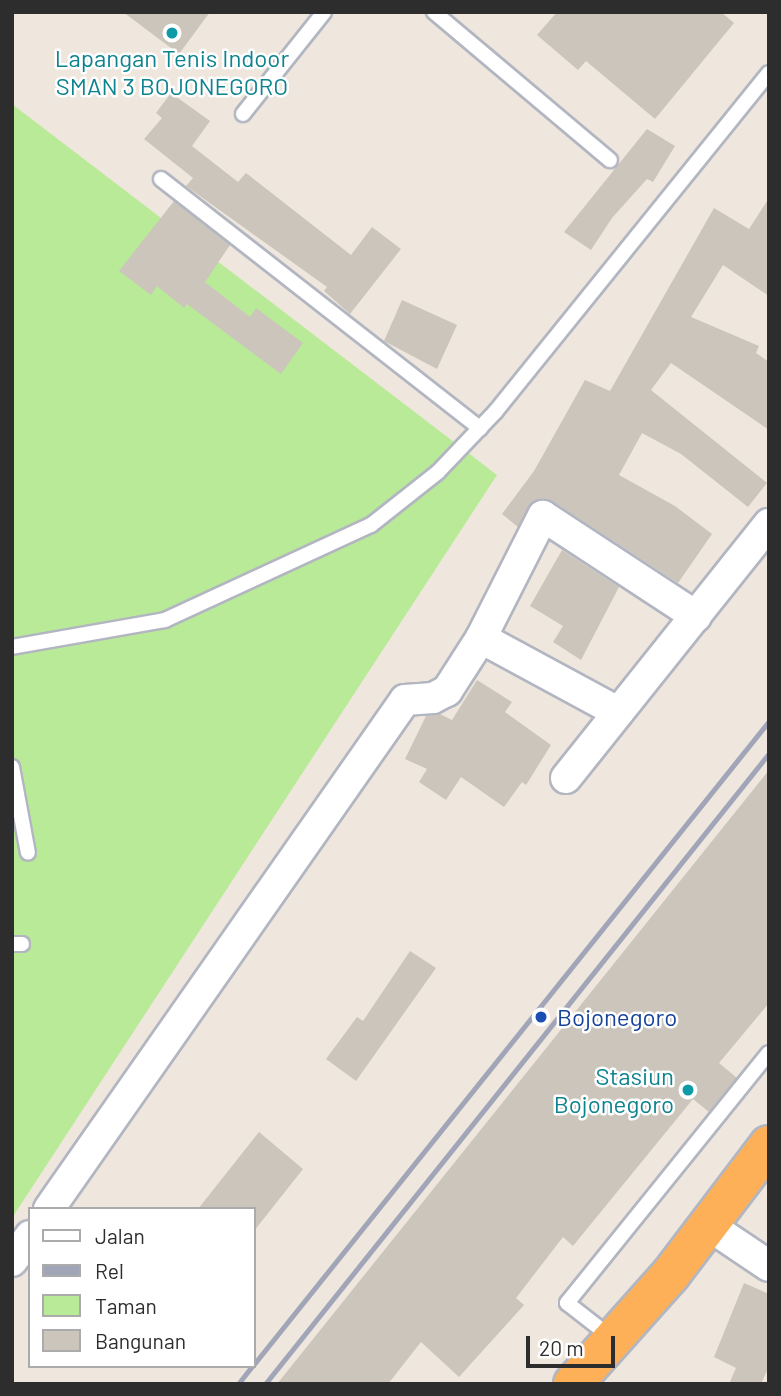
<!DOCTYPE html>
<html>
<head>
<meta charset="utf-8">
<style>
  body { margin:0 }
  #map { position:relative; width:781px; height:1396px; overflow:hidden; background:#efe7de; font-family:Barlow,sans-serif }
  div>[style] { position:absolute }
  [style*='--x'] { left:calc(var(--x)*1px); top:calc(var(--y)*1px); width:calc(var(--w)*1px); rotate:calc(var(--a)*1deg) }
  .green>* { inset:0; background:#b9ea97 }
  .building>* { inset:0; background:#cbc5bc }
  .roads { filter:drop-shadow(2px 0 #b2b6c1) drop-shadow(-2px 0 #b2b6c1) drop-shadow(0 2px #b2b6c1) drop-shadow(0 -2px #b2b6c1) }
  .service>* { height:14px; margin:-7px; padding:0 7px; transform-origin:7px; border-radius:7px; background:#fff }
  .minor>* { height:30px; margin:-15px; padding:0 15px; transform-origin:15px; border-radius:15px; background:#fff }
  .trunk>* { height:38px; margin:-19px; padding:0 19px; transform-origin:19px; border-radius:19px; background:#feb058 }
  .rail>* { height:5px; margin:-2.5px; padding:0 2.5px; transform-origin:2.5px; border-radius:2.5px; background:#a0a5b8 }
  .dots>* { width:19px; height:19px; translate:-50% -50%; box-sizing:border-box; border:4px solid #fff; border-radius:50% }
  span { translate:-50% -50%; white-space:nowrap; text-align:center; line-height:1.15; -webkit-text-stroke:5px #fff; paint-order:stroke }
  .culture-label { font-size:24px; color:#0d838f }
  .right { translate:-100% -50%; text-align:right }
  .transit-label { font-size:24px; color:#164399 }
  .left { translate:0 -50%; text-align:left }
  .frame { position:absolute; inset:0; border:14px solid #2d2d2d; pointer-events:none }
  .legend { position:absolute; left:28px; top:1207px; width:228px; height:161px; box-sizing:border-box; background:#fff; border:2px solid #ababab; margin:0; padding:9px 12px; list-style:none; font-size:21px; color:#2d2d2d }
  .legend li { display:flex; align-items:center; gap:14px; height:35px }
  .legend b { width:35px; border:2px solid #ababab }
  .scale { position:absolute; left:526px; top:1336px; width:89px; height:32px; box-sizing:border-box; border:4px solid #2d2d2d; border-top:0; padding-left:9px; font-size:21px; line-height:24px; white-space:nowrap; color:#2d2d2d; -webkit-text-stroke:5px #fff; paint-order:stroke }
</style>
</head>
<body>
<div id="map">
  <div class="green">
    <div style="clip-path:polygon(12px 104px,497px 475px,12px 1218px)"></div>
  </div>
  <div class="building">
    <div style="clip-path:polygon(123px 12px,210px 12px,179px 54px)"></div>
    <div style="clip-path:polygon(557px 12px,721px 12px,734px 23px,655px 119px,586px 61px,578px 70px,537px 35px)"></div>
    <div style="clip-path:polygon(171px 93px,210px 121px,192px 146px,238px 182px,246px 173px,351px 255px,372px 227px,401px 249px,350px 314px,324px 291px,327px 287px,186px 186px,193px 178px,144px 139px,162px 118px,156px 113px)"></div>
    <div style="clip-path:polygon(647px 129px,675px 146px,653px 182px,647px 179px,612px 218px,591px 250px,564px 232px)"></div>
    <div style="clip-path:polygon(769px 198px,769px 296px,723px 265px,691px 317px,759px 346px,756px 353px,769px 362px,769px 430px,671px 363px,651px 390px,767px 483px,748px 507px,681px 454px,642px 433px,619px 475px,675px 506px,712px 534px,678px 583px,552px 501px,533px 501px,518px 527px,502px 514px,534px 471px,585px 380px,610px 391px,714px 208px,749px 229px)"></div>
    <div style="clip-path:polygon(174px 201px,230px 245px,205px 282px,250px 317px,256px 308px,303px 343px,281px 374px,187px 304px,184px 308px,157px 286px,151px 295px,119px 271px)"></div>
    <div style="clip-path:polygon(402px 300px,457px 325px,437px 369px,384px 341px)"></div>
    <div style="clip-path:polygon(562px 550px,619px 587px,581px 660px,553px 642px,563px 626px,530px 606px)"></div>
    <div style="clip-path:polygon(477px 680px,512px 702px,505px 712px,551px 745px,526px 785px,522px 782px,504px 807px,461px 777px,446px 800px,419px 782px,427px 769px,405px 759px,426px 716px,440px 714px,452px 720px)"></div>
    <div style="clip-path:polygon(769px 770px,769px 1003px,719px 1063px,737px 1078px,709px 1112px,693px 1099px,573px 1246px,563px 1237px,516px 1298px,524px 1305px,459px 1377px,421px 1342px,388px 1384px,277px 1384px)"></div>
    <div style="clip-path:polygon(410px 951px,436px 968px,356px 1081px,326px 1059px,357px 1017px,363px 1021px)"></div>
    <div style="clip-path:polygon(259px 1132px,303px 1169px,254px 1231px,254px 1209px,198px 1209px)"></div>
    <div style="clip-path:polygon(744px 1283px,769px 1294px,769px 1366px,761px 1384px,729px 1384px,736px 1368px,714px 1357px)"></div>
  </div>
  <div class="roads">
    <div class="service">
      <div style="--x:434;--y:12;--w:230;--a:40.1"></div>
      <div style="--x:243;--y:114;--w:130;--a:-51.5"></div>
      <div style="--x:161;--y:179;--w:405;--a:38"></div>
      <div style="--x:12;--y:647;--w:155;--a:-10"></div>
      <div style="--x:165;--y:620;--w:227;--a:-24.8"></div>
      <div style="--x:371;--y:525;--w:85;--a:-38.3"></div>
      <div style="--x:438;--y:472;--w:84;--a:-46.4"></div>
      <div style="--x:496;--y:411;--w:434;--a:-51.1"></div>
      <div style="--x:12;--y:767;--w:87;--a:79.5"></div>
      <div style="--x:12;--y:944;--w:10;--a:0"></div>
      <div style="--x:612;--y:1338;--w:57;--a:-142.1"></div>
      <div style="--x:567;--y:1303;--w:321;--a:-51.1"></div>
    </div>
    <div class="minor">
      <div style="--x:481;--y:638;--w:156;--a:28.4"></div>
      <div style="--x:566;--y:778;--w:325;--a:-51.4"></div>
      <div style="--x:49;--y:1209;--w:621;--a:-55.03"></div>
      <div style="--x:405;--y:700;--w:28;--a:-4"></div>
      <div style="--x:433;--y:698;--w:16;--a:-27"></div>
      <div style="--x:447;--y:691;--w:63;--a:-57.3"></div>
      <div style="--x:481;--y:638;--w:137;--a:-63.1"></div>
      <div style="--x:543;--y:516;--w:183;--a:33.2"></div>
      <div style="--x:708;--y:1225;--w:73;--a:33.9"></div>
      <div style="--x:12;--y:1261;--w:31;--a:-54"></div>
    </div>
    <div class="trunk">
      <div style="--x:573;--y:1384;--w:147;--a:-48.3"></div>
      <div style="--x:671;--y:1274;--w:162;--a:-52.8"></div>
    </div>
  </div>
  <div class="rail">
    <div style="--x:254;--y:1364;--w:824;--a:-51.31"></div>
    <div style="--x:238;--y:1384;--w:23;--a:-52"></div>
    <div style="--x:265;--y:1384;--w:808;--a:-51.38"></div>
  </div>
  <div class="dots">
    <div style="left:172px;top:33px;background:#0f9aa8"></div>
    <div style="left:541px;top:1017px;background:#1a4fb4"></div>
    <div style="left:688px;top:1090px;background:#0f9aa8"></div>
  </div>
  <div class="culture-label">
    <span style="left:172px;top:72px">Lapangan Tenis Indoor<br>SMAN 3 BOJONEGORO</span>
    <span class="right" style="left:674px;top:1090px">Stasiun<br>Bojonegoro</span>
  </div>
  <div class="transit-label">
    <span class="left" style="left:557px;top:1017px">Bojonegoro</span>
  </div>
  <div class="frame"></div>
  <ul class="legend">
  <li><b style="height:9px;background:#fff"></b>Jalan</li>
  <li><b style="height:9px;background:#a0a5b8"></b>Rel</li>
  <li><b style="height:19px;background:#b9ea97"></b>Taman</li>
  <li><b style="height:19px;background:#cbc5bc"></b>Bangunan</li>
  </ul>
  <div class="scale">20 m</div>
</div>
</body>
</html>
